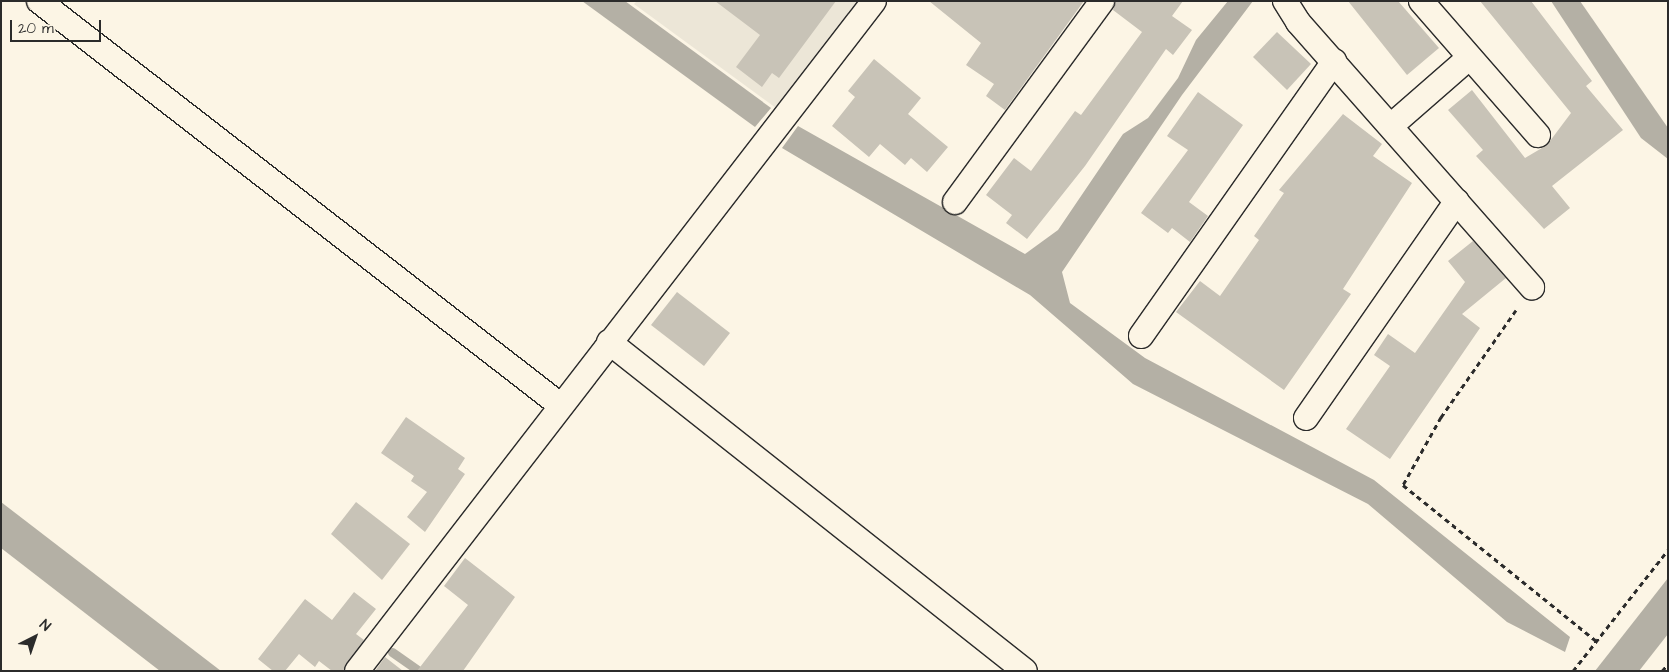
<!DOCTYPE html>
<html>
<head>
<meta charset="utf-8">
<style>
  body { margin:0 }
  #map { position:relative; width:1669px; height:672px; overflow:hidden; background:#fcf5e5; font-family:"Architects Daughter",sans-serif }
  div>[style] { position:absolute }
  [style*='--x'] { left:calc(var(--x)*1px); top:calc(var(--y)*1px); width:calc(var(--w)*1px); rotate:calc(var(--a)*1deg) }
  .built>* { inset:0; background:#ece6d7 }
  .water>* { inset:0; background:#b4b0a5 }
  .stream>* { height:9px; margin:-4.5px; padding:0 4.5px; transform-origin:4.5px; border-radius:4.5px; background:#b4b0a5 }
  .building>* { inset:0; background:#c8c3b7 }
  .path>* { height:3px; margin-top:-1.5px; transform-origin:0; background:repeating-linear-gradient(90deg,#2b2b2b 0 5px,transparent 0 9px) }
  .roads { filter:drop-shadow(1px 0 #2b2b2b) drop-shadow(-1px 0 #2b2b2b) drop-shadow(0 1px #2b2b2b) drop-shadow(0 -1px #2b2b2b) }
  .minor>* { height:24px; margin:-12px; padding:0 12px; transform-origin:12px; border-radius:12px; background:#fcf5e5 }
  span { translate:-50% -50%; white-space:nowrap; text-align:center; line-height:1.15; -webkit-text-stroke:5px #fcf5e5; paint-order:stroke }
  .frame { position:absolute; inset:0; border:2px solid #2b2b2b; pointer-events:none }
  .north { position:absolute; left:10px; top:612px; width:50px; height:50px; -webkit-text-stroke:4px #fcf5e5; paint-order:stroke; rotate:41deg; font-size:14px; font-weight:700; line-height:20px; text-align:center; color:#2b2b2b }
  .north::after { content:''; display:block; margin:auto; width:18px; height:22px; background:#2b2b2b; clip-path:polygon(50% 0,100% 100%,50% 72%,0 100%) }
  .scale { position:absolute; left:10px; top:20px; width:91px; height:22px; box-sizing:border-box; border:2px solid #2b2b2b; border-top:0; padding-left:6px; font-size:15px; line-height:18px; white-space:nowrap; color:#2b2b2b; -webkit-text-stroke:4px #fcf5e5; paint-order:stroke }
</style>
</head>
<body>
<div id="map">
  <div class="built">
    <div style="clip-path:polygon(637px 1px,860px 1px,776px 108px,634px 4px)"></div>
  </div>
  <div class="water">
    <div style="clip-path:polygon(582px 1px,625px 1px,771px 108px,755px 127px)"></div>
    <div style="clip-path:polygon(1228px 1px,1253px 1px,1182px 95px,1062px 272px,1070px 303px,1145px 358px,1374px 480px,1570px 637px,1565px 652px,1507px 622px,1368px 504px,1133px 384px,1030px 295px,782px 148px,798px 126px,1025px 254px,1058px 230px,1123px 134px,1148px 118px,1178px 78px,1196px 40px)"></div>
    <div style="clip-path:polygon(1551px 1px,1580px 1px,1668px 128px,1668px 159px,1641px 138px)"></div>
    <div style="clip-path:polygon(1px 502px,221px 671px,160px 671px,1px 548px)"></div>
    <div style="clip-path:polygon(1668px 578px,1668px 634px,1639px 671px,1595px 671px)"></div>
  </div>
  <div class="stream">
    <div style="--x:392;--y:652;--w:33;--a:35"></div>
  </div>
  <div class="building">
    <div style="clip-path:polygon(715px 1px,836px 1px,779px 78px,772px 73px,762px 87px,736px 67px,760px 35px)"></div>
    <div style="clip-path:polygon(929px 1px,1084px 1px,1005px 110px,986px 96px,994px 84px,966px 65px,981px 43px)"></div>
    <div style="clip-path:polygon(1116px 1px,1183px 1px,1172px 16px,1192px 30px,1173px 55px,1166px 49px,1085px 166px,1027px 239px,1006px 223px,1012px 215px,986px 195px,1014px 158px,1031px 171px,1075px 111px,1081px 115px,1142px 32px,1113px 10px)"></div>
    <div style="clip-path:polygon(1348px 1px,1398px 1px,1439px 48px,1407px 75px)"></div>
    <div style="clip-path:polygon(1480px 1px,1531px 1px,1592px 81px,1586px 86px,1623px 130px,1552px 186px,1570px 208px,1544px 229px,1476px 156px,1483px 150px,1448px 110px,1472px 90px,1525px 158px,1547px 145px,1571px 113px)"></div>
    <div style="clip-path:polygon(1277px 32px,1311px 64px,1287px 90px,1253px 57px)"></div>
    <div style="clip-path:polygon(874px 59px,921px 98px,908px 114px,948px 147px,927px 172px,911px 158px,905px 165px,880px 144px,869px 157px,832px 126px,855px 97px,848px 91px)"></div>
    <div style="clip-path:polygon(1198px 92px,1243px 125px,1189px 202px,1208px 216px,1190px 242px,1172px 228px,1168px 233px,1141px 213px,1188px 150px,1167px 136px)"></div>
    <div style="clip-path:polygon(1343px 114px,1382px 144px,1373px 156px,1412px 183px,1343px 289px,1351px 294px,1284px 390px,1176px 312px,1200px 281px,1220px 296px,1259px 240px,1254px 236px,1284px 193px,1279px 190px)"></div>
    <div style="clip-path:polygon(1473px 241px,1506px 278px,1462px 314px,1480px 328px,1390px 459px,1346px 429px,1390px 366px,1374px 355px,1388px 334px,1415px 353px,1465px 282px,1448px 261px)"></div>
    <div style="clip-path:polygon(677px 292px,730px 333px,704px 366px,651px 325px)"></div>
    <div style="clip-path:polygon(406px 417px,465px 458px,458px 469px,465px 474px,425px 532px,407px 517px,427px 492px,411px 481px,414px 476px,381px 453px)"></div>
    <div style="clip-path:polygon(356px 502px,410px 544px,382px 580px,331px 534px)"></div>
    <div style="clip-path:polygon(465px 558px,515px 597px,463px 671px,417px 671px,468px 605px,444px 586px)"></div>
    <div style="clip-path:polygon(354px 592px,376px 609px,356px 634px,364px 640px,344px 671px,332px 671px,319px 661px,315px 667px,299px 654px,285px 671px,273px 671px,258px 659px,305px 599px,332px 620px)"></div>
    <div style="clip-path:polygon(385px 657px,403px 671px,375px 671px)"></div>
  </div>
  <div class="path">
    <div style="--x:1516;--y:310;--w:131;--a:125"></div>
    <div style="--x:1441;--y:417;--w:78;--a:119.2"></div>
    <div style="--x:1403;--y:485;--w:248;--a:38.9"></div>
    <div style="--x:1573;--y:671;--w:154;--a:-51.9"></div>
    <div style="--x:1662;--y:671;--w:9;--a:-49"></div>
  </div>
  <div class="roads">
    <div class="minor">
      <div style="--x:39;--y:1;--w:659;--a:37.79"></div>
      <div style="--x:1285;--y:1;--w:25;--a:58"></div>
      <div style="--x:1298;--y:22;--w:354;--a:48.6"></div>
      <div style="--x:1421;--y:1;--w:178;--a:48.9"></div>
      <div style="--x:1392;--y:125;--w:103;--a:-41.1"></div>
      <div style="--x:955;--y:202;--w:249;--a:-53.8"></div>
      <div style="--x:1141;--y:336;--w:336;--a:-54.9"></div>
      <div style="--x:609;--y:342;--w:530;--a:38.34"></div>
      <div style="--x:1306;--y:418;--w:264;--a:-55.2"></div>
      <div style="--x:357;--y:671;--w:846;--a:-52.34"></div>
    </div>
  </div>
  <div class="frame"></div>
  <div class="north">N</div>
  <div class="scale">20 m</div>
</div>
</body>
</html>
